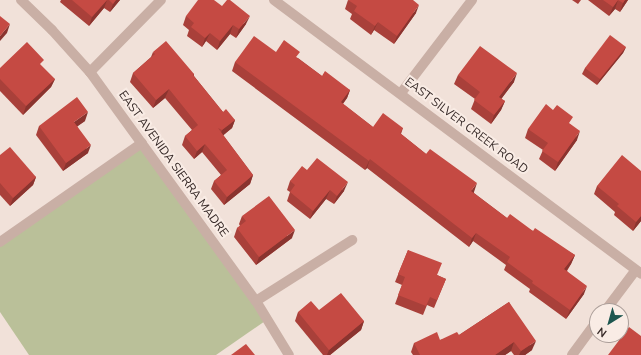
<!DOCTYPE html>
<html>
<head>
<meta charset="utf-8">
<style>
  body { margin:0 }
  #map { position:relative; width:641px; height:355px; overflow:hidden; background:#f1e1d9; font-family:"Nunito Sans",sans-serif }
  div>[style] { position:absolute }
  [style*='--x'] { left:calc(var(--x)*1px); top:calc(var(--y)*1px); width:calc(var(--w)*1px); rotate:calc(var(--a)*1deg) }
  .green>* { inset:0; background:#bac099 }
  .street>* { height:10px; margin:-5px; padding:0 5px; transform-origin:5px; border-radius:5px; background:#c9afa5 }
  .wall>* { inset:0; background:#a9403a }
  .shaded-wall>* { inset:0; background:#8a342f }
  .building>* { inset:0; background:#c54a43 }
  span { translate:-50% -50%; white-space:nowrap; text-align:center; line-height:1.15; -webkit-text-stroke:4px #f9ece5; paint-order:stroke }
  .street-label { font-size:12px; color:#352826 }
  .north { position:absolute; left:589px; top:303px; width:40px; height:40px; box-sizing:border-box; background:#f9ece5; border:1px solid #ab9e99; border-radius:50%; rotate:217deg; font-size:11px; font-weight:700; line-height:16px; text-align:center; color:#352826 }
  .north::after { content:''; display:block; margin:auto; width:14px; height:18px; background:#1d564f; clip-path:polygon(50% 0,100% 100%,50% 72%,0 100%) }
</style>
</head>
<body>
<div id="map">
  <div class="green">
    <div style="clip-path:polygon(142px 143px,268px 319px,216px 355px,29px 355px,0 312px,0 242px)"></div>
  </div>
  <div class="street">
    <div style="--x:21;--y:0;--w:43;--a:44.1"></div>
    <div style="--x:52;--y:30;--w:57;--a:47.9"></div>
    <div style="--x:90;--y:72;--w:283;--a:54.1"></div>
    <div style="--x:256;--y:301;--w:63;--a:58.6"></div>
    <div style="--x:274;--y:0;--w:458;--a:36.7"></div>
    <div style="--x:90;--y:72;--w:101;--a:-45.4"></div>
    <div style="--x:401;--y:93;--w:117;--a:-52.6"></div>
    <div style="--x:0;--y:242;--w:173;--a:-34.9"></div>
    <div style="--x:256;--y:301;--w:114;--a:-32.4"></div>
    <div style="--x:605;--y:311;--w:50;--a:-53.1"></div>
    <div style="--x:572;--y:355;--w:42;--a:-53.7"></div>
  </div>
  <div class="wall">
    <div style="clip-path:polygon(61px 0,120px 0,110px 12px,104px 8px,89px 26px,60px 2px)"></div>
    <div style="clip-path:polygon(348px 0,416px 13px,394px 44px,374px 30px,371px 35px,350px 19px,352px 14px,345px 9px)"></div>
    <div style="clip-path:polygon(572px 0,581px 0,578px 4px)"></div>
    <div style="clip-path:polygon(588px 0,628px 0,620px 12px,615px 9px,609px 16px)"></div>
    <div style="clip-path:polygon(186px 16px,246px 24px,236px 38px,230px 34px,217px 50px,206px 41px,202px 47px,187px 36px,189px 30px,183px 25px)"></div>
    <div style="clip-path:polygon(626px 47px,623px 53px,597px 85px,582px 74px,585px 68px)"></div>
    <div style="clip-path:polygon(153px 52px,194px 74px,194px 76px,223px 112px,235px 120px,232px 128px,223px 135px,253px 175px,250px 184px,224px 205px,211px 189px,214px 181px,221px 175px,202px 152px,194px 159px,182px 145px,185px 136px,192px 130px,165px 98px,153px 108px,130px 82px,133px 73px,151px 57px)"></div>
    <div style="clip-path:polygon(276px 52px,298px 58px,322px 76px,350px 90px,347px 98px,343px 104px,373px 127px,403px 128px,401px 134px,474px 192px,474px 193px,507px 218px,533px 231px,575px 255px,571px 264px,567px 271px,584px 294px,566px 319px,529px 292px,530px 289px,504px 270px,506px 265px,473px 241px,469px 247px,367px 168px,365px 170px,232px 71px,235px 62px)"></div>
    <div style="clip-path:polygon(0 68px,55px 79px,51px 87px,23px 115px,0 91px)"></div>
    <div style="clip-path:polygon(458px 75px,514px 82px,501px 99px,505px 101px,501px 110px,491px 124px,471px 109px,475px 99px,454px 84px)"></div>
    <div style="clip-path:polygon(85px 121px,77px 126px,88px 153px,63px 171px,36px 135px,39px 126px)"></div>
    <div style="clip-path:polygon(570px 124px,577px 140px,555px 171px,539px 159px,543px 150px,525px 138px,528px 129px)"></div>
    <div style="clip-path:polygon(0 155px,36px 177px,33px 185px,10px 206px,0 195px)"></div>
    <div style="clip-path:polygon(307px 170px,344px 191px,334px 204px,326px 199px,310px 219px,287px 201px,290px 192px,287px 190px,290px 181px)"></div>
    <div style="clip-path:polygon(641px 171px,641px 221px,633px 231px,614px 215px,615px 212px,594px 194px,597px 186px)"></div>
    <div style="clip-path:polygon(242px 216px,292px 238px,256px 265px,234px 237px,237px 228px,240px 226px,239px 224px)"></div>
    <div style="clip-path:polygon(408px 250px,437px 275px,446px 279px,434px 308px,427px 305px,423px 315px,395px 304px,402px 285px,395px 282px)"></div>
    <div style="clip-path:polygon(509px 302px,532px 350px,525px 355px,514px 355px,511px 351px,505px 355px,413px 355px,411px 352px,414px 343px,440px 340px,459px 335px)"></div>
    <div style="clip-path:polygon(298px 312px,364px 321px,361px 330px,330px 355px,323px 355px,295px 321px)"></div>
  </div>
  <div class="shaded-wall">
    <div style="clip-path:polygon(107px 0,104px 8px,89px 26px,92px 17px)"></div>
    <div style="clip-path:polygon(116px 0,120px 0,110px 12px,113px 4px)"></div>
    <div style="clip-path:polygon(618px 0,615px 9px,609px 16px,613px 7px)"></div>
    <div style="clip-path:polygon(625px 0,628px 0,620px 12px,623px 3px)"></div>
    <div style="clip-path:polygon(419px 5px,416px 13px,394px 44px,397px 36px)"></div>
    <div style="clip-path:polygon(250px 16px,246px 24px,236px 38px,239px 29px)"></div>
    <div style="clip-path:polygon(378px 22px,374px 30px,371px 35px,375px 26px)"></div>
    <div style="clip-path:polygon(10px 24px,7px 33px,0 41px,0 36px)"></div>
    <div style="clip-path:polygon(233px 25px,230px 34px,217px 50px,220px 41px)"></div>
    <div style="clip-path:polygon(210px 33px,206px 41px,202px 47px,205px 38px)"></div>
    <div style="clip-path:polygon(626px 47px,623px 53px,597px 85px,600px 79px)"></div>
    <div style="clip-path:polygon(517px 73px,514px 82px,496px 106px,499px 97px)"></div>
    <div style="clip-path:polygon(55px 79px,51px 87px,23px 115px,26px 106px)"></div>
    <div style="clip-path:polygon(169px 89px,165px 98px,153px 108px,156px 100px)"></div>
    <div style="clip-path:polygon(350px 90px,347px 98px,337px 111px,341px 102px)"></div>
    <div style="clip-path:polygon(505px 101px,501px 110px,491px 124px,494px 115px)"></div>
    <div style="clip-path:polygon(88px 112px,85px 121px,71px 131px,74px 122px)"></div>
    <div style="clip-path:polygon(235px 120px,232px 128px,219px 139px,222px 130px)"></div>
    <div style="clip-path:polygon(580px 131px,577px 140px,555px 171px,558px 162px)"></div>
    <div style="clip-path:polygon(205px 144px,202px 152px,194px 159px,197px 151px)"></div>
    <div style="clip-path:polygon(91px 145px,88px 153px,63px 171px,66px 163px)"></div>
    <div style="clip-path:polygon(370px 159px,367px 168px,365px 170px,369px 161px)"></div>
    <div style="clip-path:polygon(253px 175px,250px 184px,224px 205px,227px 197px)"></div>
    <div style="clip-path:polygon(36px 177px,33px 185px,10px 206px,13px 198px)"></div>
    <div style="clip-path:polygon(348px 182px,344px 191px,334px 204px,337px 196px)"></div>
    <div style="clip-path:polygon(477px 183px,474px 192px,468px 200px,471px 191px)"></div>
    <div style="clip-path:polygon(330px 190px,326px 199px,310px 219px,313px 211px)"></div>
    <div style="clip-path:polygon(641px 216px,641px 221px,633px 231px,636px 222px)"></div>
    <div style="clip-path:polygon(295px 230px,292px 238px,256px 265px,259px 257px)"></div>
    <div style="clip-path:polygon(476px 233px,473px 241px,469px 247px,472px 238px)"></div>
    <div style="clip-path:polygon(575px 255px,571px 264px,561px 278px,564px 269px)"></div>
    <div style="clip-path:polygon(587px 286px,584px 294px,566px 319px,570px 310px)"></div>
    <div style="clip-path:polygon(364px 321px,361px 330px,330px 355px,327px 355px,329px 350px)"></div>
    <div style="clip-path:polygon(536px 341px,532px 350px,525px 355px,519px 355px,521px 351px)"></div>
    <div style="clip-path:polygon(514px 342px,511px 351px,505px 355px,495px 355px)"></div>
  </div>
  <div class="building">
    <div style="clip-path:polygon(72px 0,107px 0,92px 17px)"></div>
    <div style="clip-path:polygon(109px 0,116px 0,113px 4px)"></div>
    <div style="clip-path:polygon(198px 0,214px 0,222px 6px,227px 0,230px 0,250px 16px,239px 29px,233px 25px,220px 41px,210px 33px,205px 38px,191px 27px,194px 23px,186px 16px)"></div>
    <div style="clip-path:polygon(348px 0,413px 0,419px 5px,397px 36px,378px 22px,375px 26px,354px 11px,357px 6px)"></div>
    <div style="clip-path:polygon(603px 0,618px 0,613px 7px)"></div>
    <div style="clip-path:polygon(618px 0,625px 0,623px 3px)"></div>
    <div style="clip-path:polygon(0 16px,10px 24px,0 36px)"></div>
    <div style="clip-path:polygon(610px 35px,626px 47px,600px 79px,585px 68px)"></div>
    <div style="clip-path:polygon(254px 36px,276px 52px,284px 40px,300px 52px,296px 57px,322px 76px,325px 71px,350px 90px,341px 102px,373px 127px,383px 113px,403px 128px,400px 133px,426px 154px,430px 149px,477px 183px,471px 191px,507px 218px,510px 214px,533px 231px,535px 228px,575px 255px,564px 269px,587px 286px,570px 310px,532px 283px,533px 281px,507px 262px,510px 257px,476px 233px,472px 238px,370px 159px,369px 161px,235px 62px)"></div>
    <div style="clip-path:polygon(166px 41px,194px 74px,193px 75px,223px 112px,226px 109px,235px 120px,222px 130px,218px 128px,253px 175px,227px 197px,214px 181px,227px 170px,205px 144px,197px 151px,185px 136px,198px 125px,169px 89px,156px 100px,133px 73px,155px 54px,153px 52px)"></div>
    <div style="clip-path:polygon(27px 42px,44px 60px,40px 64px,55px 79px,26px 106px,0 79px,0 68px)"></div>
    <div style="clip-path:polygon(480px 46px,517px 73px,499px 97px,505px 101px,494px 115px,474px 100px,480px 92px,458px 75px)"></div>
    <div style="clip-path:polygon(77px 97px,88px 112px,74px 122px,91px 145px,66px 163px,39px 126px)"></div>
    <div style="clip-path:polygon(546px 104px,553px 110px,557px 105px,573px 117px,569px 123px,580px 131px,558px 162px,542px 151px,548px 143px,528px 129px)"></div>
    <div style="clip-path:polygon(10px 147px,36px 177px,13px 198px,0 183px,0 155px)"></div>
    <div style="clip-path:polygon(622px 155px,641px 171px,641px 216px,636px 222px,617px 206px,619px 204px,597px 186px)"></div>
    <div style="clip-path:polygon(317px 158px,348px 182px,337px 196px,330px 190px,313px 211px,290px 192px,295px 185px,290px 181px,302px 166px,307px 170px)"></div>
    <div style="clip-path:polygon(269px 196px,295px 230px,259px 257px,237px 228px,246px 221px,242px 216px)"></div>
    <div style="clip-path:polygon(408px 250px,442px 263px,437px 275px,446px 279px,437px 300px,430px 297px,426px 306px,398px 295px,405px 277px,398px 274px)"></div>
    <div style="clip-path:polygon(341px 293px,364px 321px,329px 350px,298px 312px,311px 301px,319px 310px)"></div>
    <div style="clip-path:polygon(509px 302px,536px 341px,521px 351px,514px 342px,495px 355px,420px 355px,414px 343px,437px 332px,440px 340px,457px 332px,459px 335px)"></div>
    <div style="clip-path:polygon(629px 327px,641px 336px,641px 355px,608px 355px)"></div>
    <div style="clip-path:polygon(246px 344px,255px 355px,231px 355px)"></div>
  </div>
  <div class="street-label">
    <span style="left:466px;top:126px;rotate:37deg">EAST SILVER CREEK ROAD</span>
    <span style="left:173px;top:164px;rotate:54deg">EAST AVENIDA SIERRA MADRE</span>
  </div>
  <div class="north">N</div>
</div>
</body>
</html>
